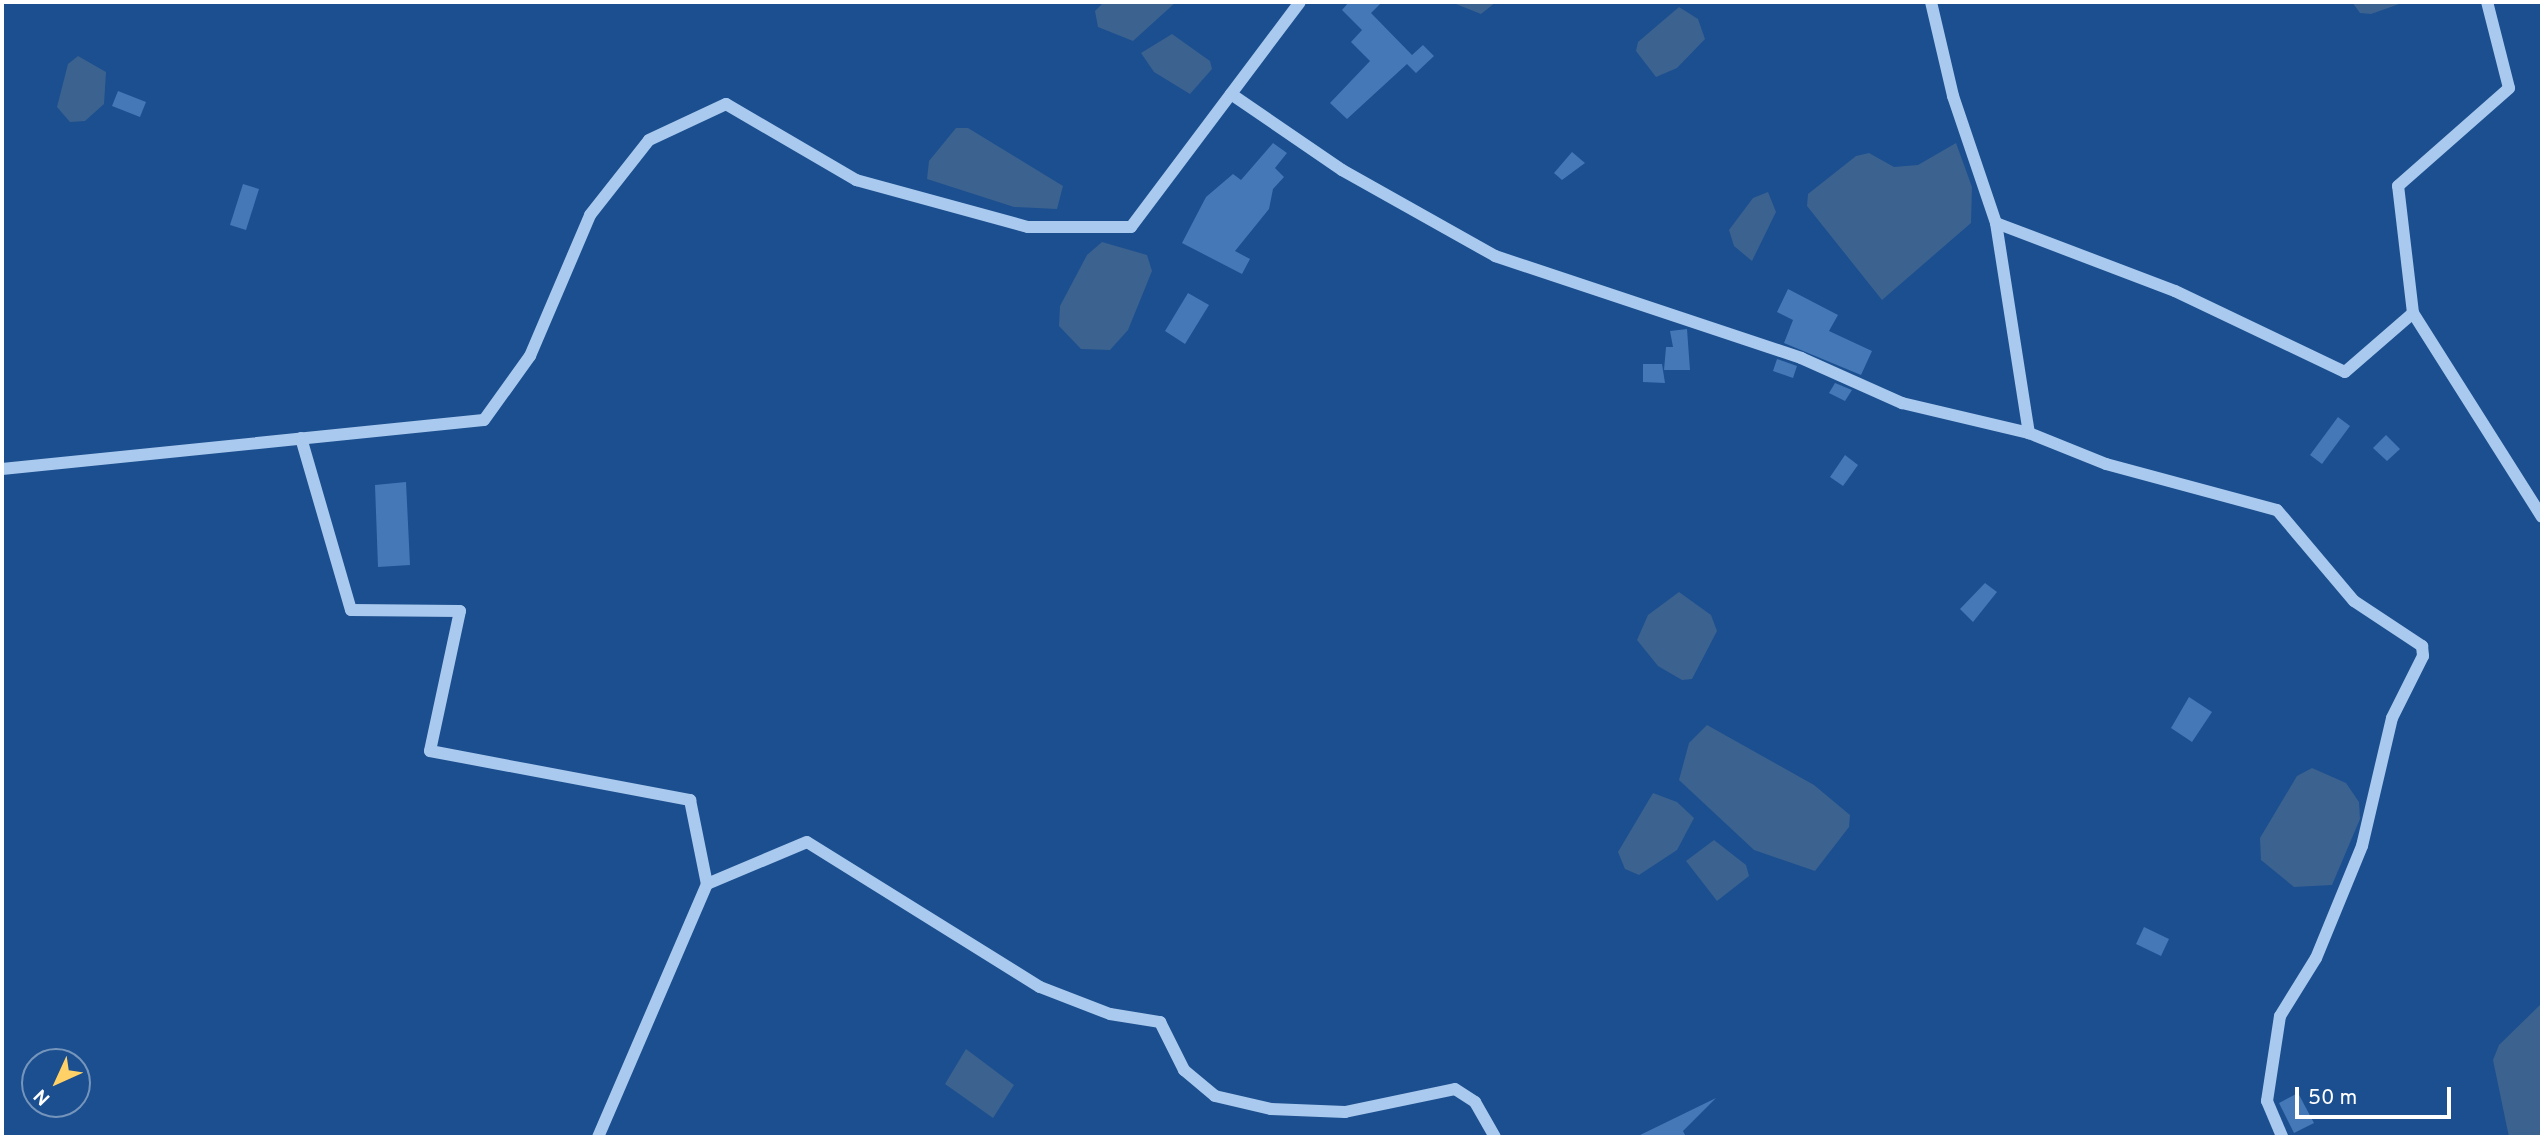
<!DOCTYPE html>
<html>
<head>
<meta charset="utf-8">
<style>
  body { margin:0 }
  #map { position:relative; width:2544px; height:1139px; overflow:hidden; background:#1b4f8f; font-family:Overpass,sans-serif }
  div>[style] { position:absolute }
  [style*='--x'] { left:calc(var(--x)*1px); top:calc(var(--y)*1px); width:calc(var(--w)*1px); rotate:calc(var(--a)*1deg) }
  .water>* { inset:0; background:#3c6290 }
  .building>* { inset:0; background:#4478b7 }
  .minor>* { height:12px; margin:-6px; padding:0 6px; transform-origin:6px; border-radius:6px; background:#a9c9ee }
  span { translate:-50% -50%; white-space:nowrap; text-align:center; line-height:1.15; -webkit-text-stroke:6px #1b4f8f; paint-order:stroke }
  .frame { position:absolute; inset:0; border:4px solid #fff; pointer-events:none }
  .north { position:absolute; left:21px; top:1048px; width:70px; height:70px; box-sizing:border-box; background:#1b4f8f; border:2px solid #7695bc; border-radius:50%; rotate:225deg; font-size:19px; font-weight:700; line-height:28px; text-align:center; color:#fff }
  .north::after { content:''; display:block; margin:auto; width:24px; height:32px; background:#ffd166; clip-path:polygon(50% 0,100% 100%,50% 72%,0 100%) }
  .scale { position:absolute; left:2295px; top:1087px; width:156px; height:32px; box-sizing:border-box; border:4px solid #fff; border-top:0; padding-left:9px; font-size:21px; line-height:24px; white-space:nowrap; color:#fff; -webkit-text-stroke:5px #1b4f8f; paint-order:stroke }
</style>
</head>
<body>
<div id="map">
  <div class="water">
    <div style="clip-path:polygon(1104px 2px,1176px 2px,1133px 41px,1098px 27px,1095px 11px)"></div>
    <div style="clip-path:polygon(1451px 2px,1496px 2px,1481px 14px)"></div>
    <div style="clip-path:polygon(2352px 2px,2405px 2px,2371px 14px,2360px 13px)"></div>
    <div style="clip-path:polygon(1679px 7px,1698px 19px,1705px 39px,1677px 68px,1656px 77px,1636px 51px,1638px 42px)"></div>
    <div style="clip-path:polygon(1172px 34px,1210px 61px,1212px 69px,1190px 94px,1154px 72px,1141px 53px)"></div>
    <div style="clip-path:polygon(78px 56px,106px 72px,104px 104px,85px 121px,70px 122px,57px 107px,68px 64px)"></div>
    <div style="clip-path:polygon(956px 128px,968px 128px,1063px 186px,1057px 209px,1014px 207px,927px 179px,929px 161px)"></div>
    <div style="clip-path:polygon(1956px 143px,1972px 187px,1971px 223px,1882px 300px,1807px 206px,1808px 194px,1856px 156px,1869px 153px,1894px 167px,1918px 165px)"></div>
    <div style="clip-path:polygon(1768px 192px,1776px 212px,1752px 261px,1734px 246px,1729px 230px,1753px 198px)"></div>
    <div style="clip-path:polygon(1102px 242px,1147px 255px,1152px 271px,1128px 330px,1110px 350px,1081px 349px,1059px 326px,1060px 306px,1087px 255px)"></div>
    <div style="clip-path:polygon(1679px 592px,1711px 615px,1717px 631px,1692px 679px,1682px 680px,1658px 666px,1637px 640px,1648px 615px)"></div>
    <div style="clip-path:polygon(1707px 725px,1814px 785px,1850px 815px,1849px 827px,1815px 871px,1754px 850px,1679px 780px,1689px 743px)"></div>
    <div style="clip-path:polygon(2312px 768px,2346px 783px,2359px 802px,2360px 819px,2332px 885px,2294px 887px,2261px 860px,2260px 838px,2297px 776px)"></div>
    <div style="clip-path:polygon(1653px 793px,1677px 802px,1694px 818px,1677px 850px,1639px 875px,1625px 869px,1618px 852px)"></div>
    <div style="clip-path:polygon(1714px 840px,1746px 865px,1749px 876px,1717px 901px,1686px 861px)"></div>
    <div style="clip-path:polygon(2542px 1003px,2542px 1137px,2509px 1137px,2493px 1060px,2499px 1045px)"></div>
    <div style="clip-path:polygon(966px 1049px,1014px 1085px,993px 1118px,945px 1084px)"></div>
  </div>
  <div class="building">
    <div style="clip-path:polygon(1349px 2px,1382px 2px,1371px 13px,1412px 55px,1423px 45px,1434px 56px,1416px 73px,1407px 64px,1347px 119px,1330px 103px,1370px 61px,1351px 42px,1362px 30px,1342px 10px)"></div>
    <div style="clip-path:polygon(118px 91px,146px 102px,140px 117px,112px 106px)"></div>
    <div style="clip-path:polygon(1273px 143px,1287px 153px,1275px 168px,1284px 177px,1273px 189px,1269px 209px,1235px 251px,1250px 259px,1242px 274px,1182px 243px,1206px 197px,1233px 174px,1241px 180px)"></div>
    <div style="clip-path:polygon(1572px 152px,1585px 163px,1562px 180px,1554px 173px)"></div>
    <div style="clip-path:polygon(243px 184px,259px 189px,246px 230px,230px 225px)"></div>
    <div style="clip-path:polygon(1788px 289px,1838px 315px,1829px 331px,1872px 351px,1861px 375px,1784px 343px,1793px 320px,1777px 312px)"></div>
    <div style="clip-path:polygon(1188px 293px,1209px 305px,1185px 344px,1165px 331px)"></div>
    <div style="clip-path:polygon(1687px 329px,1690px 370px,1664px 370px,1666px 347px,1673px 347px,1670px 331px)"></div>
    <div style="clip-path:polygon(1777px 359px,1797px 366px,1793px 378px,1773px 371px)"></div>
    <div style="clip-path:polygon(1643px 364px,1662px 364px,1665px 383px,1643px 382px)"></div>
    <div style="clip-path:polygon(1835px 383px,1852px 390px,1845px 401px,1829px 393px)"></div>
    <div style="clip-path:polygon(2338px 417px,2350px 426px,2322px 464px,2310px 455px)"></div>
    <div style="clip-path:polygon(2386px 435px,2400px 449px,2387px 461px,2373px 448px)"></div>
    <div style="clip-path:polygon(1845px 455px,1858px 465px,1843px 486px,1830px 477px)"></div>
    <div style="clip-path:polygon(406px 482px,410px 565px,378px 567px,375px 485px)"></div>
    <div style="clip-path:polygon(1985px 583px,1997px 592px,1973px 622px,1960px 609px)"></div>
    <div style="clip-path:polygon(2189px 697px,2212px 712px,2192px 742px,2171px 728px)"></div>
    <div style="clip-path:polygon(2144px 927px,2169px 939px,2161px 956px,2136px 944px)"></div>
    <div style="clip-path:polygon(2298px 1093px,2314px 1123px,2294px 1133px,2279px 1103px)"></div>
    <div style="clip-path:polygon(1716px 1098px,1683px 1131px,1686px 1137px,1636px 1137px)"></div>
  </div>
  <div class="minor">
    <div style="--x:1931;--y:2;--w:97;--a:76.8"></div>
    <div style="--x:1953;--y:96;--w:134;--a:71.3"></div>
    <div style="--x:1996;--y:223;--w:191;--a:20.8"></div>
    <div style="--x:2175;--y:291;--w:188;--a:25.5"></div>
    <div style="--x:2345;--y:372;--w:90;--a:-40.9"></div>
    <div style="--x:2413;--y:313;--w:128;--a:-96.7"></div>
    <div style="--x:2398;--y:186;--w:148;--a:-41.4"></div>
    <div style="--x:2509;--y:88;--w:89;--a:-104.3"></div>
    <div style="--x:1231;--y:94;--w:135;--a:34.4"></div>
    <div style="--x:1342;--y:170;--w:176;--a:29.3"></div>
    <div style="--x:1495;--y:256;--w:323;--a:18.4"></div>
    <div style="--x:1801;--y:358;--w:111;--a:24"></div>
    <div style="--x:1902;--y:403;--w:130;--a:13.3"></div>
    <div style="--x:1996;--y:223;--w:213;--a:81.1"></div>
    <div style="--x:2029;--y:433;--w:83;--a:21.9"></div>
    <div style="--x:2106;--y:464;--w:177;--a:15.1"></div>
    <div style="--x:2277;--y:510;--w:119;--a:49.8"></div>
    <div style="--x:2354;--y:601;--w:82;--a:33.5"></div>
    <div style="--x:2422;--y:646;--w:10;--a:84"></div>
    <div style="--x:2423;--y:656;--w:69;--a:116.6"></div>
    <div style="--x:2392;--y:718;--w:131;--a:103.2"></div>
    <div style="--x:2362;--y:846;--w:121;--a:112.3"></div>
    <div style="--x:2316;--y:958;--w:68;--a:121.8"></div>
    <div style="--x:2280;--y:1016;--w:86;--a:98.7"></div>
    <div style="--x:2267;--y:1101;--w:39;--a:67"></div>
    <div style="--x:2413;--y:313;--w:241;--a:57.7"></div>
    <div style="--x:301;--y:438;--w:179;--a:73.8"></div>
    <div style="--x:351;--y:610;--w:109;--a:0.5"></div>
    <div style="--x:460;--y:611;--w:143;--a:102.1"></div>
    <div style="--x:430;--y:751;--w:265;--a:10.7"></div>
    <div style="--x:690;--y:800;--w:86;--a:78.6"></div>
    <div style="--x:707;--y:884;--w:275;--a:113.3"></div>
    <div style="--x:2;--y:469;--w:484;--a:-5.8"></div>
    <div style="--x:484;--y:420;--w:79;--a:-54.3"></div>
    <div style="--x:530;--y:356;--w:153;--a:-66.9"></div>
    <div style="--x:590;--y:215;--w:95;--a:-51.8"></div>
    <div style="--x:649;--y:140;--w:85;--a:-25.1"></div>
    <div style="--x:726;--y:104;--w:151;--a:30.3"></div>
    <div style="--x:856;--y:180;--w:178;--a:15.3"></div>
    <div style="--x:1028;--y:227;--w:103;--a:0"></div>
    <div style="--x:1131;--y:227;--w:281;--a:-53.1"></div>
    <div style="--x:707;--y:884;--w:108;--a:-22.8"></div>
    <div style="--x:807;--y:842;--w:274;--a:31.9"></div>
    <div style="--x:1040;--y:987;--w:75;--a:21.1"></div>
    <div style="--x:1110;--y:1014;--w:51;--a:9.1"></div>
    <div style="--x:1160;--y:1022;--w:54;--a:63.4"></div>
    <div style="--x:1184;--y:1070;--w:40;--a:40"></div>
    <div style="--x:1215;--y:1096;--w:57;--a:13.1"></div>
    <div style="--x:1271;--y:1109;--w:74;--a:2.3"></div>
    <div style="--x:1345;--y:1112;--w:112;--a:-11.8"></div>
    <div style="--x:1455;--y:1089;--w:24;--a:33"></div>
    <div style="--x:1475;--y:1102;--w:40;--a:60.3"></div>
  </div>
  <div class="frame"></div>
  <div class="north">N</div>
  <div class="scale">50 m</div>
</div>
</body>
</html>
